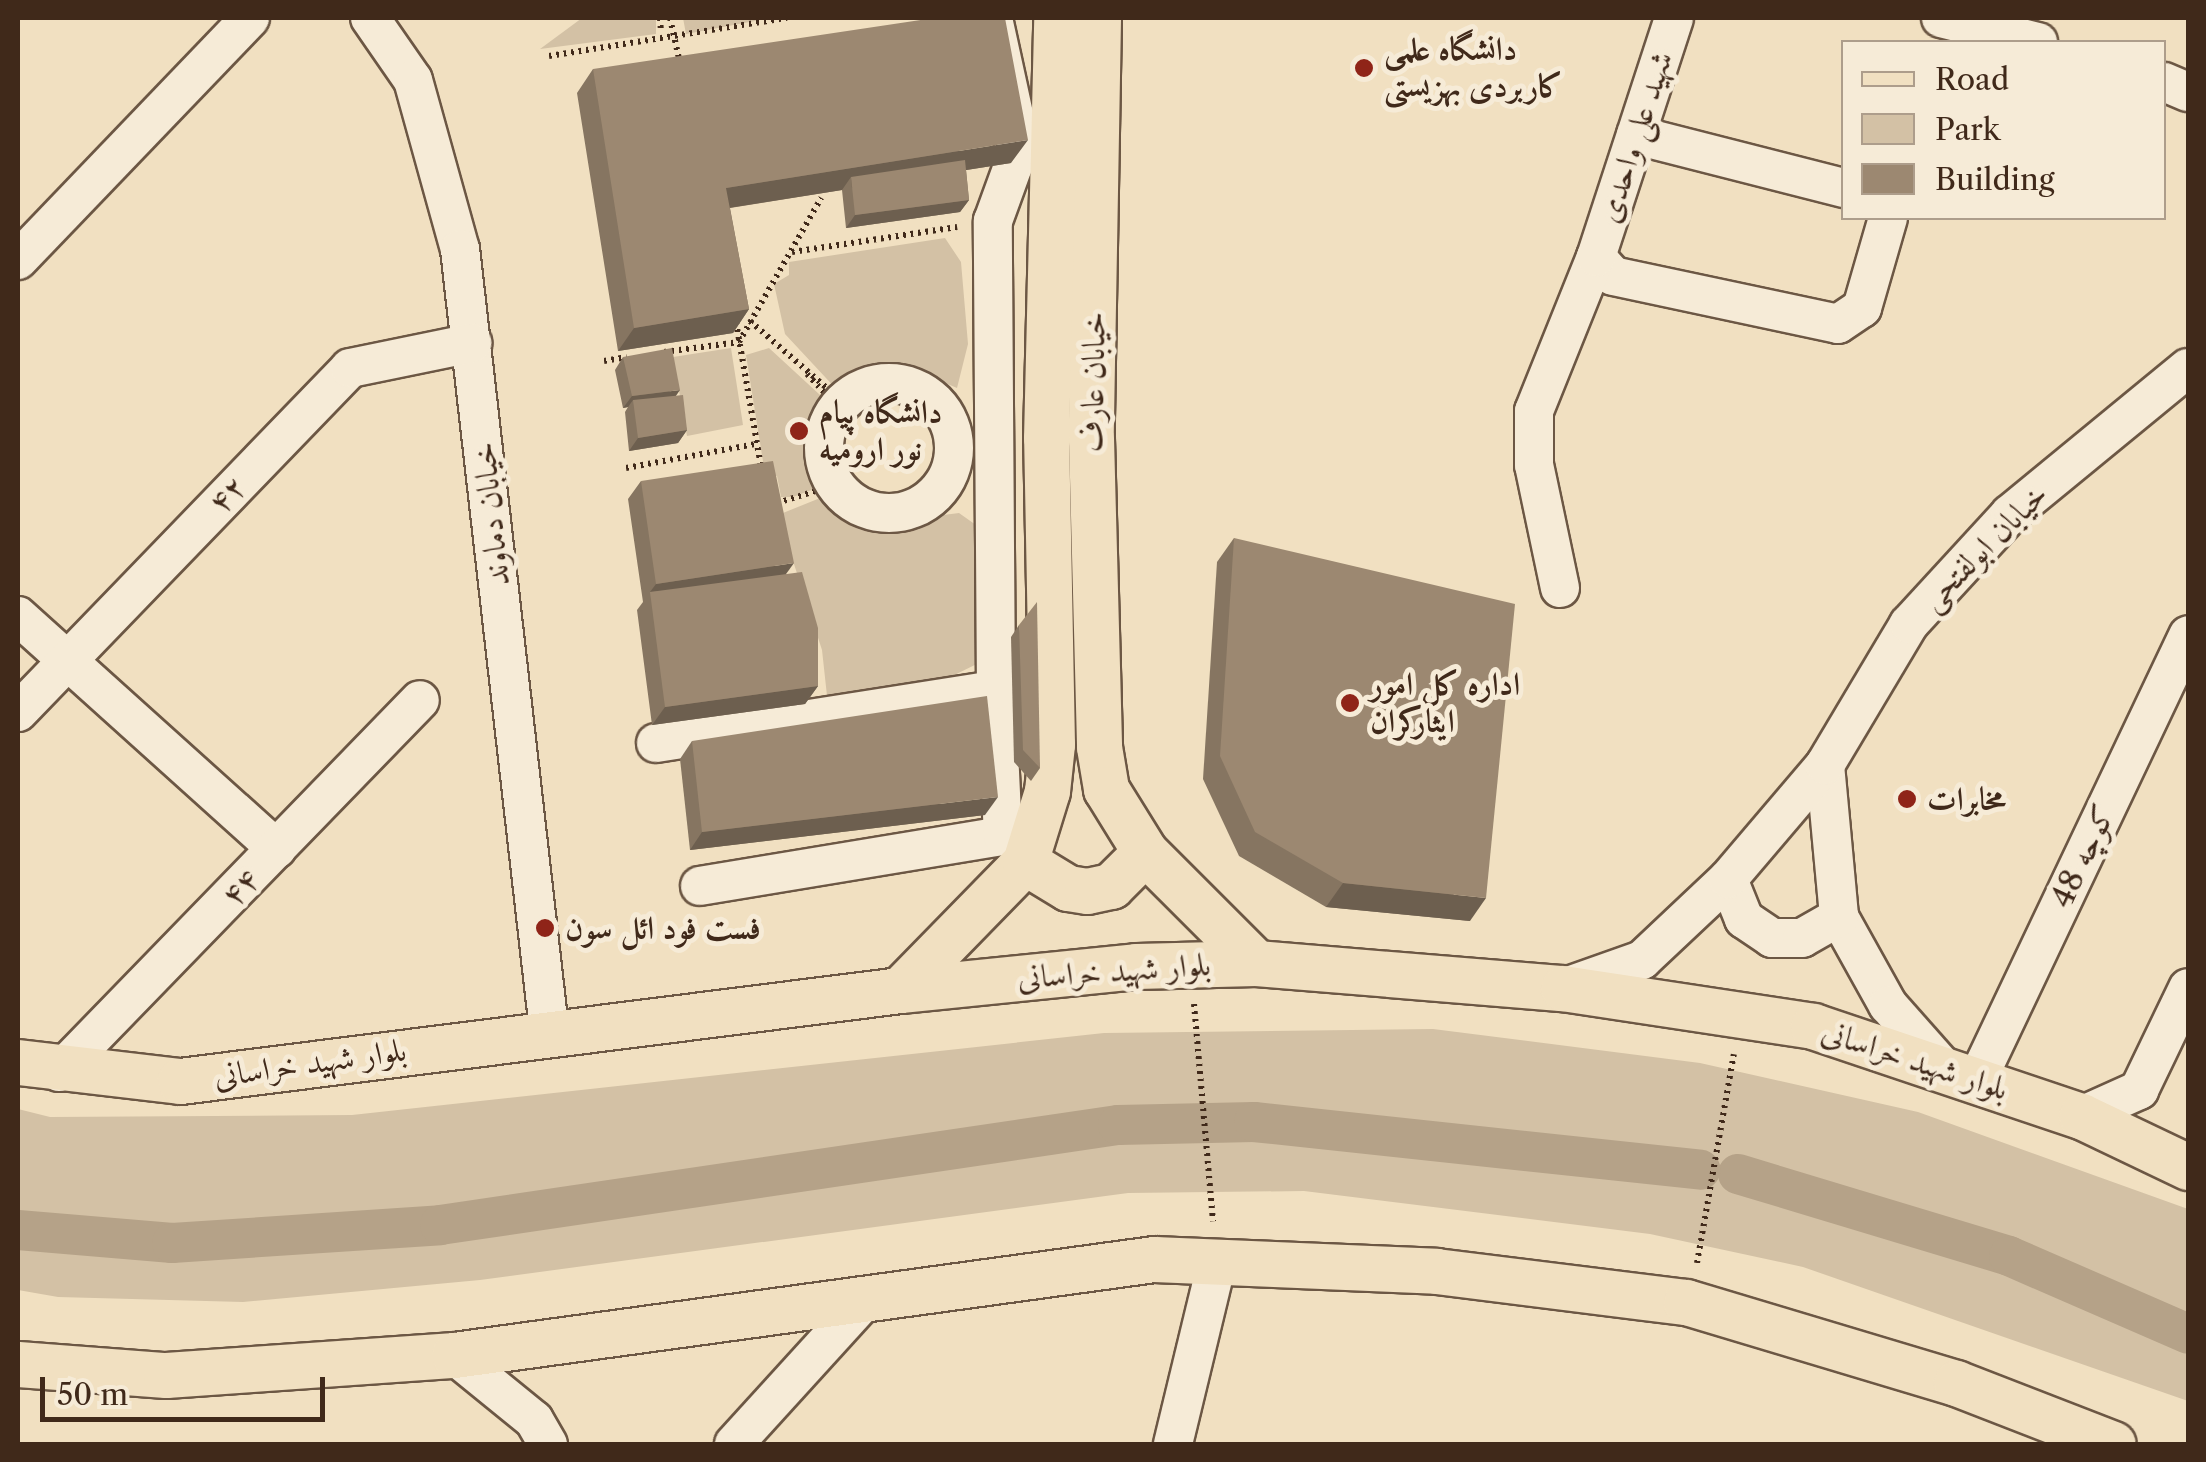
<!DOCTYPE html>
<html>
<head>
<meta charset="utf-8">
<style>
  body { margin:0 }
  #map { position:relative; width:2206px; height:1462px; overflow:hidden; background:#f1e0c1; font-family:"Libre Caslon Text",Amiri,serif }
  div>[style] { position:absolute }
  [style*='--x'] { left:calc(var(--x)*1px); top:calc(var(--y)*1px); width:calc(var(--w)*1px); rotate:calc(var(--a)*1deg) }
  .green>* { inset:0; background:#d3c1a5 }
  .canal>* { height:40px; margin:-20px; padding:0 20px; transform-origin:20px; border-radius:20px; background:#b5a288 }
  .path>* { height:6px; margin-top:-3px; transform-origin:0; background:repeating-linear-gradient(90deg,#40291a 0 2.5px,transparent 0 7.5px) }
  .roads { filter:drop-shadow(2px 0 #6c5744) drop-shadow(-2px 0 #6c5744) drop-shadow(0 2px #6c5744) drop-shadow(0 -2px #6c5744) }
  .minor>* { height:38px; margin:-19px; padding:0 19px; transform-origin:19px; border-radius:19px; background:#f6ebd7 }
  .minor>.ring { margin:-19px; padding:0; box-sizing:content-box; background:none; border:38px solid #f6ebd7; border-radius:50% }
  .major>* { height:45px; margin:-22.5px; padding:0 22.5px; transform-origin:22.5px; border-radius:22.5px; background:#f1e0c1 }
  .wall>* { inset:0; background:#867561 }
  .shaded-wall>* { inset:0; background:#6d5f4f }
  .building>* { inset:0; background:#9c8871 }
  .dots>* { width:28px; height:28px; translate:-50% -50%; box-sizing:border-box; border:5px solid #f6ebd7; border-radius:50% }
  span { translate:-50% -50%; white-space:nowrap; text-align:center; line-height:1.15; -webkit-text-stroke:10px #f6ebd7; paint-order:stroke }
  .poi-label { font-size:32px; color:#40291a; font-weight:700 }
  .left { translate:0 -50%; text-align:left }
  .street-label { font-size:32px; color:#40291a }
  .frame { position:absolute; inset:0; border:20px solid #40291a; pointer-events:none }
  .legend { position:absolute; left:1841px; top:40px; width:325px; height:180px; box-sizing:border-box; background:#f6ebd7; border:2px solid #ad9d8b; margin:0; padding:12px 18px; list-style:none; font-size:30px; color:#40291a }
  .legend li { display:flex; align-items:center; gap:20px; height:50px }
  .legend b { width:50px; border:2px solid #ad9d8b }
  .scale { position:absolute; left:40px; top:1377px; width:285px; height:45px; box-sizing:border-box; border:5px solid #40291a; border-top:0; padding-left:12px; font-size:30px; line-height:35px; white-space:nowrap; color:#40291a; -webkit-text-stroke:8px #f6ebd7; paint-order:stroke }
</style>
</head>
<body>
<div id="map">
  <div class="green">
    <div style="clip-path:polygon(582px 18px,656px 18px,656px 34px,540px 49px)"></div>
    <div style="clip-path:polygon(683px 18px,771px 18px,686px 34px)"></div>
    <div style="clip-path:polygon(945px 238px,961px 262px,968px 344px,957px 388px,936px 379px,878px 374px,839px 392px,785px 334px,774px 284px,789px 275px,789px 262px)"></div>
    <div style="clip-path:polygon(731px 348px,743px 425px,687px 436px,673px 357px)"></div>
    <div style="clip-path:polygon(769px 348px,832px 406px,819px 447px,827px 484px,793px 497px,781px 497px,777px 476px,765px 474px,746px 355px)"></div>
    <div style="clip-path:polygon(835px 492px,852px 511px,869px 517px,889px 522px,959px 513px,983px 530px,985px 660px,940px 682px,828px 705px,822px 650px,778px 515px)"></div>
    <div style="clip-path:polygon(1433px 1029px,1700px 1063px,1918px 1112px,2188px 1209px,2188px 1401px,1803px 1267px,1650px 1234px,1304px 1191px,1128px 1193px,480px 1280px,243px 1302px,58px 1297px,18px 1290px,18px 1109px,50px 1117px,352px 1115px,1104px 1033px)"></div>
  </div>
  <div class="canal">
    <div style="--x:1738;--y:1174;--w:283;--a:16.8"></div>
    <div style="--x:2009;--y:1256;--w:195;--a:23.5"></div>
    <div style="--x:18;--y:1230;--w:155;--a:4.8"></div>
    <div style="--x:172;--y:1243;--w:269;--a:-3.8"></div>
    <div style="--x:440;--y:1225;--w:685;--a:-8.39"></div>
    <div style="--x:1118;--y:1125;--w:136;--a:-1.3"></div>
    <div style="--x:1254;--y:1122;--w:449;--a:6.1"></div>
  </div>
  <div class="path">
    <div style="--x:660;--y:18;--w:13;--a:86"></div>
    <div style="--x:670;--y:18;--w:46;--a:77.5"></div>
    <div style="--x:549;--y:56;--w:241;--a:-9.1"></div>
    <div style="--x:792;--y:252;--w:167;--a:-8.6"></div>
    <div style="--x:750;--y:321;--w:125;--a:41.1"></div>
    <div style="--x:736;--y:322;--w:147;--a:80.2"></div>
    <div style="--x:664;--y:352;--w:76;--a:-7.6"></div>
    <div style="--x:739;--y:342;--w:166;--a:-60.3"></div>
    <div style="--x:604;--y:361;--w:23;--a:-10"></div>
    <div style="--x:807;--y:374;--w:47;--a:46.7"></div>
    <div style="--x:626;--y:468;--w:131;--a:-10.5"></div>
    <div style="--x:777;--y:503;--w:61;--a:-17.2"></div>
    <div style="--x:1194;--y:1004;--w:218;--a:85"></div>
    <div style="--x:1697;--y:1263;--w:212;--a:-80"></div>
  </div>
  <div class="roads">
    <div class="minor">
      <div style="--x:370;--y:18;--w:75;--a:55.3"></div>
      <div style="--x:413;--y:80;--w:175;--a:74.5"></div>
      <div style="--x:460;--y:249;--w:785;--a:83.49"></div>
      <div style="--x:1941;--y:18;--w:100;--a:13.9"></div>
      <div style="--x:2164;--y:82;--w:26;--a:23"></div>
      <div style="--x:1636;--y:135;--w:215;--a:14.3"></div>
      <div style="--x:1596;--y:257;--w:25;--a:48"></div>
      <div style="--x:1613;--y:276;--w:230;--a:12"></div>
      <div style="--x:1838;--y:324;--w:29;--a:-34"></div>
      <div style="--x:1862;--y:308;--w:94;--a:-73.9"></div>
      <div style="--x:18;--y:260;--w:335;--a:-46.2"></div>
      <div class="ring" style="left:824px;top:383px;width:92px;height:92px"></div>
      <div style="--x:1560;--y:588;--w:126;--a:-101.9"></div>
      <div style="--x:1534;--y:465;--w:54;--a:-90"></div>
      <div style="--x:1534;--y:411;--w:166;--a:-68.1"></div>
      <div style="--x:1596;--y:257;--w:251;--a:-71.9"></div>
      <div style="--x:18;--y:616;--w:348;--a:42"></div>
      <div style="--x:18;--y:712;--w:478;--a:-46"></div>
      <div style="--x:350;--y:368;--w:125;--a:-11.6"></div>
      <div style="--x:656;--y:743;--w:344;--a:-8.9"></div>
      <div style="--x:1825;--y:765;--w:153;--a:84.7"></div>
      <div style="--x:1839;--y:917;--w:101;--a:60.9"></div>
      <div style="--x:1888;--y:1005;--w:81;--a:48.5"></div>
      <div style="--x:1728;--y:879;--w:43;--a:68.2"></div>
      <div style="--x:1744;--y:919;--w:34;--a:34"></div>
      <div style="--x:1772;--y:938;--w:30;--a:0"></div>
      <div style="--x:1802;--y:938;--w:43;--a:-29.6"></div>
      <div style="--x:700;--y:886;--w:307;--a:-9.4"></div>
      <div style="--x:1003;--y:836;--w:146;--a:-92.7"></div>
      <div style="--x:996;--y:690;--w:469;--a:-90.4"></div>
      <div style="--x:993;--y:221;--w:59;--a:-70"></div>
      <div style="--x:1013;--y:166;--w:47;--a:-87.6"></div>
      <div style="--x:1015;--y:119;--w:103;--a:-102.3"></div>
      <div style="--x:1563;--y:988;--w:84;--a:-19.5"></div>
      <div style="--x:1642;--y:960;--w:118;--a:-43.3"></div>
      <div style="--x:1728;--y:879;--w:150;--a:-49.6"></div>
      <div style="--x:1825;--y:765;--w:164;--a:-59.2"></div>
      <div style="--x:1909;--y:624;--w:149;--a:-47.4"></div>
      <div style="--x:2010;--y:514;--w:230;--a:-39.4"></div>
      <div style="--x:59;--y:1072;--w:518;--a:-45.86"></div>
      <div style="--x:1978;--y:1078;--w:490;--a:-64.6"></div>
      <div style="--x:2081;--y:1116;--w:64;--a:-24.1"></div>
      <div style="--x:2139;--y:1090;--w:113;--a:-64.3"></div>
      <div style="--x:454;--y:1355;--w:103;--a:39.1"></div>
      <div style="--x:534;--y:1420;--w:28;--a:60"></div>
      <div style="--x:734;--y:1444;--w:196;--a:-47.7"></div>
      <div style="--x:1173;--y:1444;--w:187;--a:-76.4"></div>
    </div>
    <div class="major">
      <div style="--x:1098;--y:18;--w:420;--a:91"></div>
      <div style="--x:1091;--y:438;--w:309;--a:88.5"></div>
      <div style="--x:1099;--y:747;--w:43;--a:80.5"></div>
      <div style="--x:1106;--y:789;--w:74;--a:58.2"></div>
      <div style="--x:1145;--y:852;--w:157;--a:45"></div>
      <div style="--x:1025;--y:862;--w:50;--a:31.2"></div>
      <div style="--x:1068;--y:888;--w:19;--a:9"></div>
      <div style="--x:1087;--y:891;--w:25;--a:-12"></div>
      <div style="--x:1111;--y:886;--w:48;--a:-45"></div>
      <div style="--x:900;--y:990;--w:179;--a:-45.7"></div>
      <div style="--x:1025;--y:862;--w:74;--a:-72.8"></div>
      <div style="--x:1047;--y:791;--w:47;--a:-83.9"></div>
      <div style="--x:1052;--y:744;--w:306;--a:-91.1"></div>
      <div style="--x:1046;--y:438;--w:420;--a:-88.6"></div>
      <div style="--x:18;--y:1062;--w:163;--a:6.7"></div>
      <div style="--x:180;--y:1081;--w:726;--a:-7.2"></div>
      <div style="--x:900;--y:990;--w:237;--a:-5.8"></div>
      <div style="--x:1136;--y:966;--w:120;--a:-1.4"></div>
      <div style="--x:1256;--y:963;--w:308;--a:4.7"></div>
      <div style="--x:1563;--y:988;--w:253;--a:8.6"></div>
      <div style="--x:1813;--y:1026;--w:283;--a:18.6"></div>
      <div style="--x:2081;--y:1116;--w:119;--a:25.5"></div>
      <div style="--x:18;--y:1364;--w:148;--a:4.3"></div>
      <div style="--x:166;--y:1375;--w:289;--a:-4"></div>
      <div style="--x:454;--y:1355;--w:707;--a:-7.81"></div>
      <div style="--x:1154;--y:1259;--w:282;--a:2.4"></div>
      <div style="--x:1436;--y:1271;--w:252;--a:7.1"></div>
      <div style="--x:1686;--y:1302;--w:282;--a:16.7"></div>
      <div style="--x:1956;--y:1383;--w:168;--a:21.2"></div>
    </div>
  </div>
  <div class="wall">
    <div style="clip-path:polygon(593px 69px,1011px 163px,966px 170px,969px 200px,960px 212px,846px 228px,842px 190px,730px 208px,749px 309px,733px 333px,618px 351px,577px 93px)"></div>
    <div style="clip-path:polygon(623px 357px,676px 396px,687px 430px,678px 443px,629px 451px,625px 412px,628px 407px,623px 408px,615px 370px)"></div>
    <div style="clip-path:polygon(641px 481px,786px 574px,818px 686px,805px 704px,652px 725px,637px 610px,643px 602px,628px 499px)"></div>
    <div style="clip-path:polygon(1234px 538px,1470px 921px,1326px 907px,1239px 856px,1203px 779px,1217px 562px)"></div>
    <div style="clip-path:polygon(1019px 625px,1040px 768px,1031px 781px,1014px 762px,1011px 637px)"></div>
    <div style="clip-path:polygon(692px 741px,985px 815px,690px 850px,680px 759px)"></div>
  </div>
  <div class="shaded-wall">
    <div style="clip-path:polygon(1028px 140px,1011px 163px,852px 188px,851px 177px,842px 190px,709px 211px,726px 188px)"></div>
    <div style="clip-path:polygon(969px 200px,960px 212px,846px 228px,855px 215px)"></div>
    <div style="clip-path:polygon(749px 309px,733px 333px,618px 351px,634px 328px)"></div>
    <div style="clip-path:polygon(680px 390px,671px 403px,633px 400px,628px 407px,623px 408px,632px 396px)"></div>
    <div style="clip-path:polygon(687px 430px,678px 443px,629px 451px,638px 438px)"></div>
    <div style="clip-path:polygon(794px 563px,781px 581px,650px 592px,656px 584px)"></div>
    <div style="clip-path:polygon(818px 686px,805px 704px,652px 725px,665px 707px)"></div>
    <div style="clip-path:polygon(998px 797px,985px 815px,690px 850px,702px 832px)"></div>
    <div style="clip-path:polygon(1343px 883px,1486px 898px,1470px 921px,1326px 907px)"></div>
  </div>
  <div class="building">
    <div style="clip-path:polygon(934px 18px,1005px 18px,1028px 140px,726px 188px,749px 309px,634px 328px,593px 69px)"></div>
    <div style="clip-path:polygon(965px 160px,969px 200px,855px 215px,851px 177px)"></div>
    <div style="clip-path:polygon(672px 348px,680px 390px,632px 396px,623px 357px)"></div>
    <div style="clip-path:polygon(683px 395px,687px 430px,638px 438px,633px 400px)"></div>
    <div style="clip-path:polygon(773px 461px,794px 563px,656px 584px,641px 481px)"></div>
    <div style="clip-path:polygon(1234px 538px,1515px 604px,1486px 898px,1343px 883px,1255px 832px,1220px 756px)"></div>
    <div style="clip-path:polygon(802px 572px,818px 628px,818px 686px,665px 707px,650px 592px)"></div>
    <div style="clip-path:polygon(1037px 602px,1040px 768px,1023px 750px,1019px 625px)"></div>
    <div style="clip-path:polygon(987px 696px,998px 797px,702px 832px,692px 741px)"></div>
  </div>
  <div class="dots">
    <div style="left:1364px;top:68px;background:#8f2418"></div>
    <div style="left:799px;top:431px;background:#8f2418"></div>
    <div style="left:1350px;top:703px;background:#8f2418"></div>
    <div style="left:1907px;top:799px;background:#8f2418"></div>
    <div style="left:545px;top:928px;background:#8f2418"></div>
  </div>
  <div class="poi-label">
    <span class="left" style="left:1384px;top:68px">دانشگاه علمی<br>کاربردی بهزیستی</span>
    <span class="left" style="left:819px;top:431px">دانشگاه پیام<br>نور ارومیه</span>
    <span class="left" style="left:1370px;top:703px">اداره کل امور<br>ایثارکران</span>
    <span class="left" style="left:1927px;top:799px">مخابرات</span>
    <span class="left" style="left:565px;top:928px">فست فود ائل سون</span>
  </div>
  <div class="street-label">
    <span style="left:1635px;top:137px;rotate:-72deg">شهید علی واحدی</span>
    <span style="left:1093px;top:382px;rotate:-89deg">خیابان عارف</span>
    <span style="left:227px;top:494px;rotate:-46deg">۴۲</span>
    <span style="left:491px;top:514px;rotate:-96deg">خیابان دماوند</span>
    <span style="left:1984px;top:547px;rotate:-45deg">خیابان ابولفتحی</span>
    <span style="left:2083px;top:856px;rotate:-65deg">کوچه 48</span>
    <span style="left:240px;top:887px;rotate:-46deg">۴۴</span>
    <span style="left:1114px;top:971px;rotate:-4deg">بلوار شهید خراسانی</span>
    <span style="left:1915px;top:1060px;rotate:18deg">بلوار شهید خراسانی</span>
    <span style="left:310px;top:1063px;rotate:-8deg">بلوار شهید خراسانی</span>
  </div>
  <div class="frame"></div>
  <ul class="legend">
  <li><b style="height:12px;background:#f1e0c1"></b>Road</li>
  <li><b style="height:28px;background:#d3c1a5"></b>Park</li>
  <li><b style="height:28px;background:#9c8871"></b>Building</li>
  </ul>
  <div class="scale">50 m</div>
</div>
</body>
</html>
